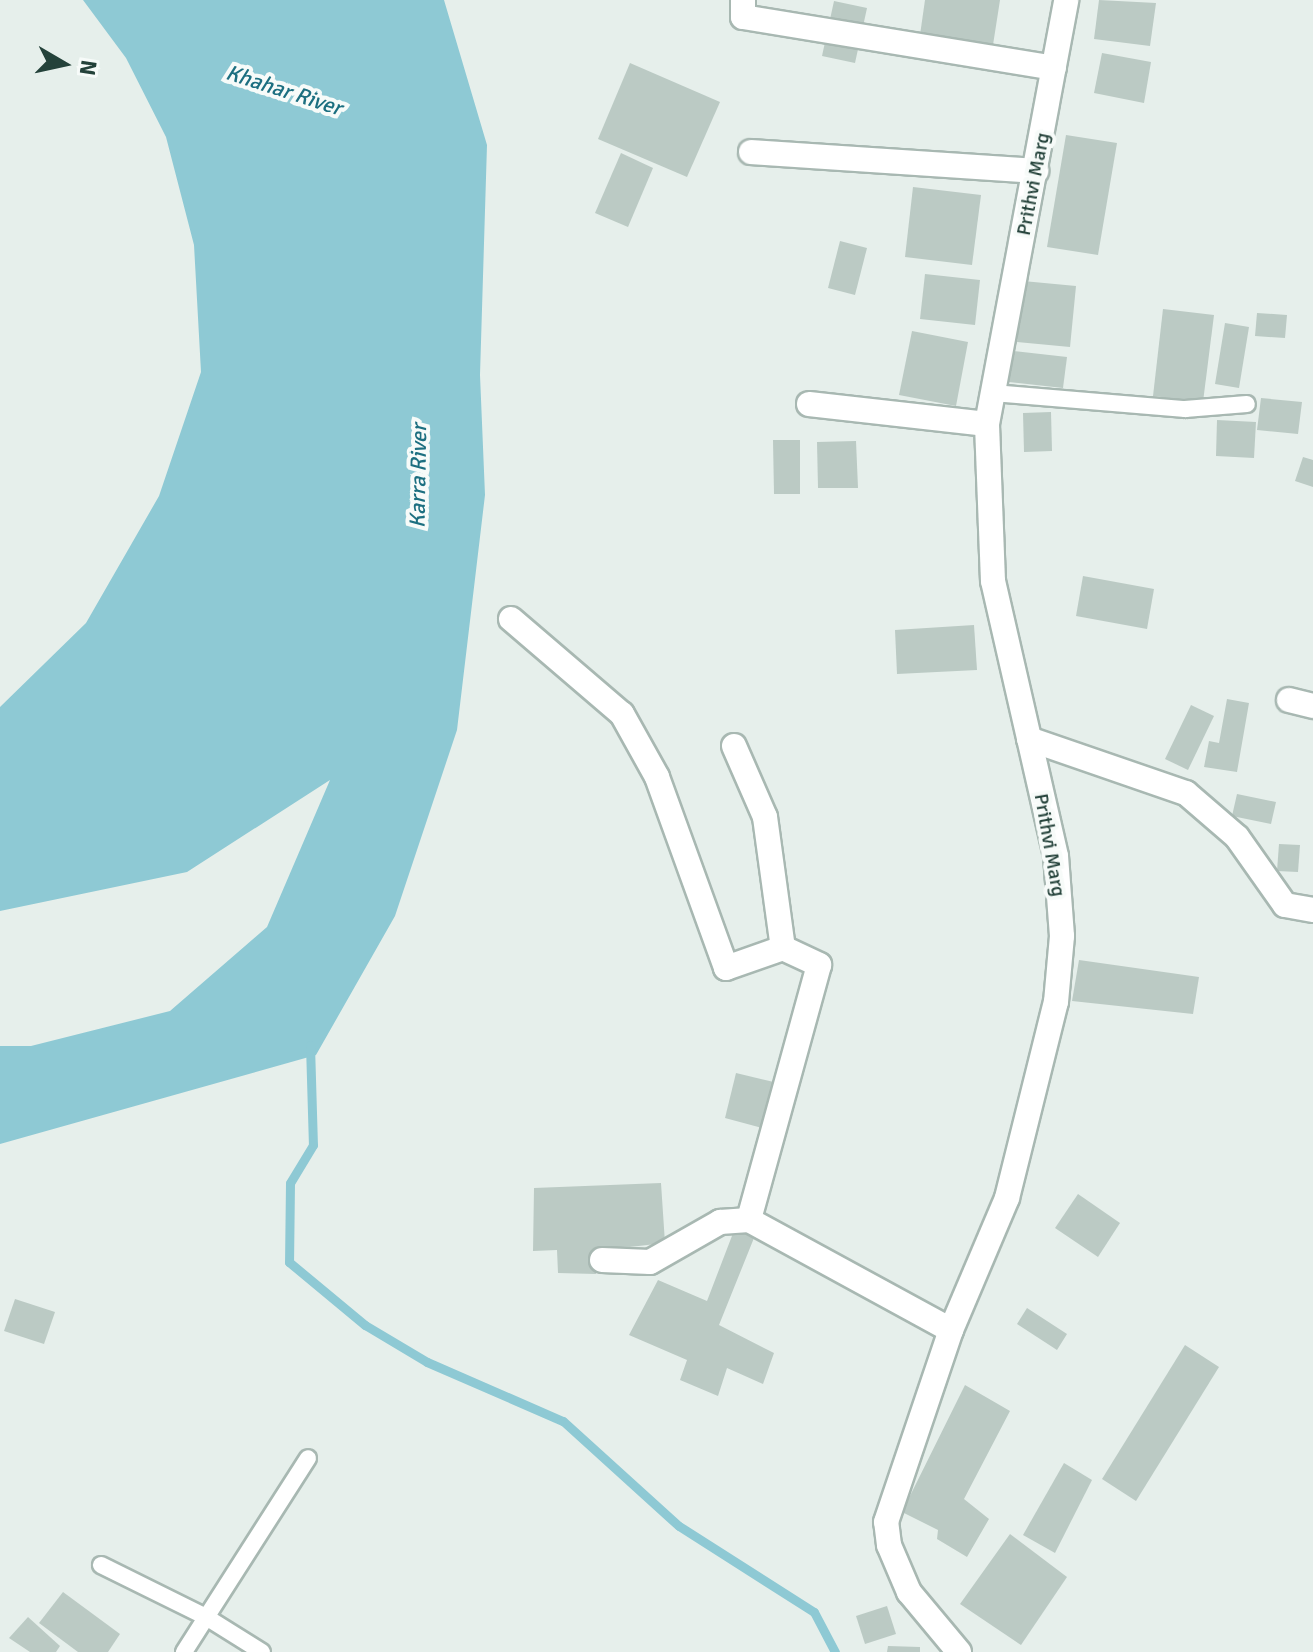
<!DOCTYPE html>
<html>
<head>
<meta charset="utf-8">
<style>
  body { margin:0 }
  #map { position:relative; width:1313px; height:1652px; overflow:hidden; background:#e6efeb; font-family:Signika,sans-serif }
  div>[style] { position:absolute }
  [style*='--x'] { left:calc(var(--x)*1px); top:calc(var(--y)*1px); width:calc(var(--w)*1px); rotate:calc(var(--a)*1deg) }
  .water>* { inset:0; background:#8ec9d4 }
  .stream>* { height:9px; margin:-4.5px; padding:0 4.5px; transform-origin:4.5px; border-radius:4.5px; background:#8ec9d4 }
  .building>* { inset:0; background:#bbcac4 }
  .roads { filter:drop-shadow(2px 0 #a8b8b2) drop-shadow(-2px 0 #a8b8b2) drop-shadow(0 2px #a8b8b2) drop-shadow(0 -2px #a8b8b2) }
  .service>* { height:16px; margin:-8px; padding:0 8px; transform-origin:8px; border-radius:8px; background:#fff }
  .minor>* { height:24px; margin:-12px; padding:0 12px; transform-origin:12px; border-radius:12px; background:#fff }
  .tertiary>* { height:24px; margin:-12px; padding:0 12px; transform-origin:12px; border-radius:12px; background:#fff }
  span { translate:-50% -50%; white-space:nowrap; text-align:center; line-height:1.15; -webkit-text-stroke:8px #f7fbf9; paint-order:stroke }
  .street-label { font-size:20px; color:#24423a }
  .water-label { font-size:22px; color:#1c6f80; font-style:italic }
  .north { position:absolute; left:24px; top:24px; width:80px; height:80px; -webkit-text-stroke:6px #f7fbf9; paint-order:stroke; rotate:99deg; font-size:22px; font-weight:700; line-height:32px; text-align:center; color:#24423a }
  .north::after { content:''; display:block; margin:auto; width:28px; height:36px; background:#24423a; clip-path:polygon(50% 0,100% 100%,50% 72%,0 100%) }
</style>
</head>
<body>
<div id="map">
  <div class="water">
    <div style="clip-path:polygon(83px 0,444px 0,487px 145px,480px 375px,485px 495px,457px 730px,395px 916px,316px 1055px,0 1144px,0 1046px,31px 1046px,170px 1011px,267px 927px,330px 780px,187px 872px,0 911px,0 707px,86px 623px,159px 496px,201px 372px,194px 245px,166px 137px,126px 58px)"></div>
  </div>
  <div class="stream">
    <div style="--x:310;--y:1045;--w:100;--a:88.3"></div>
    <div style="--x:313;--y:1145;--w:44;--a:121.2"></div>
    <div style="--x:290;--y:1183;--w:79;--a:90.7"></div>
    <div style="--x:289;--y:1262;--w:99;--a:39.7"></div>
    <div style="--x:365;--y:1325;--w:72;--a:30.8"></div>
    <div style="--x:427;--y:1362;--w:148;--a:23.5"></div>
    <div style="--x:563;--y:1421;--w:156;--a:42.2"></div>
    <div style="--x:679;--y:1526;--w:160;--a:32.5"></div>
    <div style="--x:814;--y:1612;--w:45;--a:62.3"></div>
  </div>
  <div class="building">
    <div style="clip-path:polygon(925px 0,1000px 0,993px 45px,920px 35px)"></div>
    <div style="clip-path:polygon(1099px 0,1156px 3px,1150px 46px,1094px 39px)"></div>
    <div style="clip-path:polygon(834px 1px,867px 8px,855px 63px,822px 56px)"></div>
    <div style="clip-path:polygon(1102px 53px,1151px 62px,1144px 103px,1094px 93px)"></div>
    <div style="clip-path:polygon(630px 63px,720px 102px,687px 177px,598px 139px)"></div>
    <div style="clip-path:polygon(1066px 135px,1117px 143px,1098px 255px,1047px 247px)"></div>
    <div style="clip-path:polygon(621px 153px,653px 168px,628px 227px,595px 213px)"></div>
    <div style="clip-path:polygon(913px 187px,981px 195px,972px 265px,905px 257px)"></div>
    <div style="clip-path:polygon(840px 241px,867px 248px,855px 295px,828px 288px)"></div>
    <div style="clip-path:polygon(925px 274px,980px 280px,975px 325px,920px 319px)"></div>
    <div style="clip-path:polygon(1023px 281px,1076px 286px,1070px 347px,1017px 342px)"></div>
    <div style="clip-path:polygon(1163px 309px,1214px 315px,1203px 402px,1153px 396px)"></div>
    <div style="clip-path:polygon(1257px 313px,1287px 315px,1285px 338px,1255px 336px)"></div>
    <div style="clip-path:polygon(1225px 323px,1249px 327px,1239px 388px,1215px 384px)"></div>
    <div style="clip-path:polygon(912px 331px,968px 342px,956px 406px,899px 395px)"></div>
    <div style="clip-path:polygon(1013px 351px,1067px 357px,1063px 388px,1009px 382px)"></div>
    <div style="clip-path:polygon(1261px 398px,1302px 402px,1298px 434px,1257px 430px)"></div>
    <div style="clip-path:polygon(1051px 412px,1052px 451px,1024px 452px,1023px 413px)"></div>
    <div style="clip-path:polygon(1217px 420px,1256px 422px,1254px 458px,1216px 456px)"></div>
    <div style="clip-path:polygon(773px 440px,800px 440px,800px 494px,774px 494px)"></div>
    <div style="clip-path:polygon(856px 441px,858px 488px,818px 488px,817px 442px)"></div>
    <div style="clip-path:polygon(1303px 457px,1313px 460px,1313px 487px,1295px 481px)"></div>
    <div style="clip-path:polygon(1083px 576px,1154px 589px,1147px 629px,1076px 616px)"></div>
    <div style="clip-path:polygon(974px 625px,977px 670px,897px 674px,895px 630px)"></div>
    <div style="clip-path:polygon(1227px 699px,1249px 703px,1237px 772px,1204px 767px,1209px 741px,1219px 743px)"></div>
    <div style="clip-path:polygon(1191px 705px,1214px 716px,1188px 770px,1165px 759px)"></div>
    <div style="clip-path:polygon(1237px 794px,1276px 802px,1271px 824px,1232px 816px)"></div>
    <div style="clip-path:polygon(1279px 844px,1300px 845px,1298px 872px,1277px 871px)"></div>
    <div style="clip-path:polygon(1079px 960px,1199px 977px,1193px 1014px,1072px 1001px)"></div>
    <div style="clip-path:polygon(736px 1073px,778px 1083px,766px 1129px,725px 1118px)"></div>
    <div style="clip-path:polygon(661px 1183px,665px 1243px,594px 1251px,596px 1274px,558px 1273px,557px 1250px,533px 1251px,534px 1188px)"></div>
    <div style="clip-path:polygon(1078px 1194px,1120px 1223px,1098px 1257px,1055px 1228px)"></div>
    <div style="clip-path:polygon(735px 1228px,756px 1233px,719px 1325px,774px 1353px,763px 1384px,727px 1368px,718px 1396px,680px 1380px,687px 1360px,629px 1335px,658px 1280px,707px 1301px)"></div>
    <div style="clip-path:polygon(15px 1299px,55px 1312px,44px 1344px,4px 1331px)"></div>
    <div style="clip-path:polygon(1027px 1308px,1067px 1334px,1057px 1350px,1017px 1324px)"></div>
    <div style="clip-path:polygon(1185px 1345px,1219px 1367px,1136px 1501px,1102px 1479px)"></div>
    <div style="clip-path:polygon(965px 1385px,1010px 1411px,964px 1499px,989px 1519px,967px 1557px,937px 1539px,938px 1530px,902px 1512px)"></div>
    <div style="clip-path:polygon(1064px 1463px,1092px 1480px,1055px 1553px,1023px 1535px)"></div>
    <div style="clip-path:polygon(1010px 1534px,1067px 1577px,1021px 1645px,960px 1604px)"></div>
    <div style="clip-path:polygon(63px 1592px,120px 1634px,108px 1652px,78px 1652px,39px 1623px)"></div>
    <div style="clip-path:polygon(887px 1606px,896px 1634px,865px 1644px,856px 1616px)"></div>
    <div style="clip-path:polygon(28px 1617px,60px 1646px,56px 1652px,30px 1652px,9px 1638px)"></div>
    <div style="clip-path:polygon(888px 1646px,920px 1647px,920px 1652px,887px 1652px)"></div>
  </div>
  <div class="roads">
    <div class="service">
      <div style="--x:993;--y:393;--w:193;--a:4.8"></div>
      <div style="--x:1185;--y:409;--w:62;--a:-4.6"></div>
      <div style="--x:101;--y:1565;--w:117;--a:26.3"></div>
      <div style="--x:206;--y:1617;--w:66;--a:32"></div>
      <div style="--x:184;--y:1652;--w:230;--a:-57.4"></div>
    </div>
    <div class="minor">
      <div style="--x:743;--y:0;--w:17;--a:90"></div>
      <div style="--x:743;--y:17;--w:315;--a:9.3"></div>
      <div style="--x:751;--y:152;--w:286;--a:3.8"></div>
      <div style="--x:809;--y:404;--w:179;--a:6.4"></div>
      <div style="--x:511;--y:619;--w:146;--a:40.6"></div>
      <div style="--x:622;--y:714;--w:72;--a:60.9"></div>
      <div style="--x:657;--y:777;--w:203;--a:70.1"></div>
      <div style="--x:726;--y:968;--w:60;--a:-19.3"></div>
      <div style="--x:783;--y:948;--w:40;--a:25"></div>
      <div style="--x:819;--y:965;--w:264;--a:105.4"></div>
      <div style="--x:1289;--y:700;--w:25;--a:14"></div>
      <div style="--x:1029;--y:739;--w:166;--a:19"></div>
      <div style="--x:1186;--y:793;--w:67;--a:40.8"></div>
      <div style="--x:1237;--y:837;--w:83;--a:54.8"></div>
      <div style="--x:1285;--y:905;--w:28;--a:10"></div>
      <div style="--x:734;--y:746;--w:77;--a:66.4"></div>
      <div style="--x:765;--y:817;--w:132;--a:82.2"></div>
      <div style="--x:602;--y:1260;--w:48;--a:2.4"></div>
      <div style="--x:650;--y:1262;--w:81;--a:-29.7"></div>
      <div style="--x:720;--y:1222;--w:29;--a:-4"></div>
      <div style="--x:749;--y:1220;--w:230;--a:28.6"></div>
    </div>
    <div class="tertiary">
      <div style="--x:959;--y:1652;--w:78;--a:-129.8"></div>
      <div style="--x:909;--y:1592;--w:51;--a:-113.1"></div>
      <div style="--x:889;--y:1545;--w:23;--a:-97"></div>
      <div style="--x:886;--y:1522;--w:203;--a:-71.3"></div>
      <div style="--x:951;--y:1330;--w:143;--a:-67"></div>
      <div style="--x:1007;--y:1198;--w:202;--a:-76"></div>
      <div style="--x:1056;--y:1002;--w:66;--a:-84.8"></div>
      <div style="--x:1062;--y:936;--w:80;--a:-94.3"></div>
      <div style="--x:1056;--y:856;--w:282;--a:-102.9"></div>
      <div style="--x:993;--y:581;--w:157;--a:-92.2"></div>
      <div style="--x:987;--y:424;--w:431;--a:-79.4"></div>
    </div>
  </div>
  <div class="street-label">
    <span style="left:1033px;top:184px;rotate:-79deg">Prithvi Marg</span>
    <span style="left:1050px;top:845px;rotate:80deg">Prithvi Marg</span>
  </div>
  <div class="water-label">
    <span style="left:284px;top:90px;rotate:18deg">Khahar River</span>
    <span style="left:418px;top:476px;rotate:-89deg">Karra River</span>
  </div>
  <div class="north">N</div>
</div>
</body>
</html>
